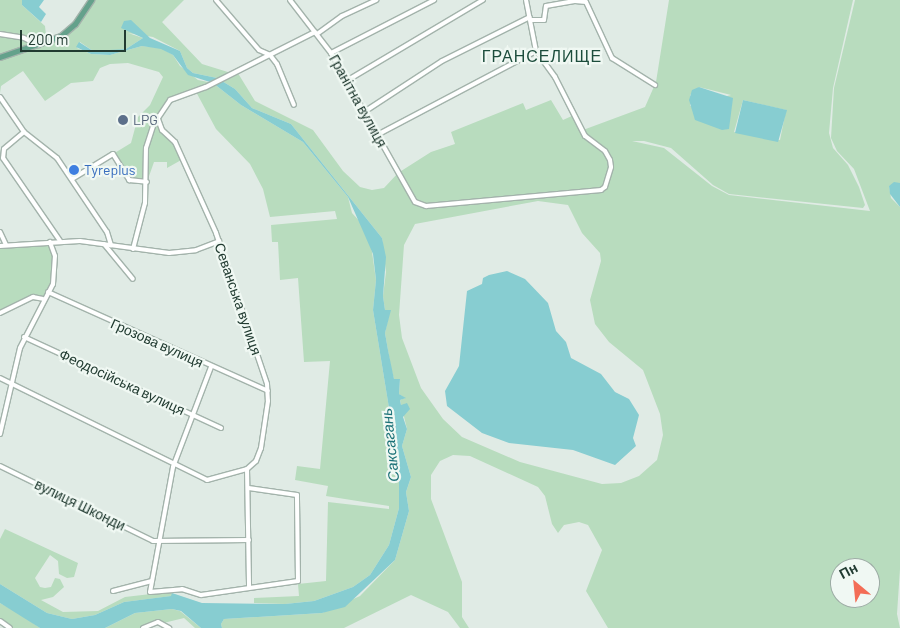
<!DOCTYPE html>
<html>
<head>
<meta charset="utf-8">
<style>
  body { margin:0 }
  #map { position:relative; width:900px; height:628px; overflow:hidden; background:#e0ebe5; font-family:Barlow,sans-serif }
  div>[style] { position:absolute }
  [style*='--x'] { left:calc(var(--x)*1px); top:calc(var(--y)*1px); width:calc(var(--w)*1px); rotate:calc(var(--a)*1deg) }
  .green>* { inset:0; background:#b8dcbe }
  .water>* { inset:0; background:#87cdd1 }
  .roads { filter:drop-shadow(1px 0 #a3b3ab) drop-shadow(-1px 0 #a3b3ab) drop-shadow(0 1px #a3b3ab) drop-shadow(0 -1px #a3b3ab) }
  .minor>* { height:4px; margin:-2px; padding:0 2px; transform-origin:2px; border-radius:2px; background:#fff }
  .major>* { height:4.5px; margin:-2.25px; padding:0 2.25px; transform-origin:2.25px; border-radius:2.25px; background:#64a18b }
  .dots>* { width:14px; height:14px; translate:-50% -50%; box-sizing:border-box; border:2px solid #f0f8f3; border-radius:50% }
  span { translate:-50% -50%; white-space:nowrap; text-align:center; line-height:1.15; -webkit-text-stroke:4.5px #f0f8f3; paint-order:stroke }
  .street-label { font-size:14px; color:#213b31 }
  .service-label { font-size:14px; color:#4e5e75 }
  .left { translate:0 -50%; text-align:left }
  .shop-label { font-size:14px; color:#366cbe }
  .water-label { font-size:15px; color:#1b7177; font-style:italic }
  .quarter-label { font-size:16px; color:#1c4d3c; letter-spacing:1px }
  .north { position:absolute; left:830px; top:558px; width:50px; height:50px; box-sizing:border-box; background:#f0f8f3; border:1px solid #9daca5; border-radius:50%; rotate:332deg; font-size:14px; font-weight:700; line-height:20px; text-align:center; color:#213b31 }
  .north::after { content:''; display:block; margin:auto; width:18px; height:22px; background:#f36d56; clip-path:polygon(50% 0,100% 100%,50% 72%,0 100%) }
  .scale { position:absolute; left:20px; top:30px; width:106px; height:22px; box-sizing:border-box; border:2px solid #213b31; border-top:0; padding-left:6px; font-size:15px; line-height:18px; white-space:nowrap; color:#213b31; -webkit-text-stroke:4px #f0f8f3; paint-order:stroke }
</style>
</head>
<body>
<div id="map">
  <div class="green">
    <div style="clip-path:polygon(evenodd,0 0,22px 0,22px 5px,45px 26px,46px 35px,39px 45px,67px 31px,91px 0,184px 0,162px 22px,202px 64px,231px 73px,236px 70px,255px 101px,313px 130px,343px 171px,360px 187px,372px 190px,384px 188px,398px 173px,431px 152px,455px 144px,451px 132px,523px 103px,526px 110px,551px 100px,563px 120px,574px 115px,583px 130px,645px 107px,656px 82px,669px 0,853px 0,833px 88px,829px 133px,833px 148px,848px 165px,859px 187px,865px 205px,863px 208px,729px 194px,713px 185px,671px 148px,644px 141px,632px 141px,664px 148px,712px 186px,729px 195px,870px 211px,854px 169px,837px 151px,831px 138px,834px 88px,855px 0,900px 0,900px 183px,889px 186px,891px 198px,900px 207px,900px 569px,897px 614px,900px 628px,608px 628px,586px 591px,602px 550px,588px 525px,579px 522px,564px 525px,558px 533px,552px 524px,545px 496px,538px 487px,470px 456px,453px 455px,440px 461px,431px 475px,431px 499px,462px 582px,462px 617px,469px 628px,460px 628px,448px 612px,411px 595px,344px 628px,222px 628px,221px 624px,224px 619px,322px 613px,360px 596px,395px 560px,409px 511px,406px 492px,411px 477px,402px 446px,407px 429px,400px 400px,405px 398px,399px 394px,400px 379px,394px 379px,391px 368px,385px 333px,390px 310px,385px 310px,383px 296px,386px 272px,382px 238px,291px 124px,252px 108px,235px 89px,217px 78px,193px 73px,187px 68px,180px 51px,153px 37px,128px 33px,143px 38px,126px 49px,111px 51px,93px 51px,80px 42px,77px 48px,91px 54px,110px 55px,142px 46px,161px 48px,173px 55px,180px 66px,198px 80px,213px 83px,241px 105px,303px 142px,348px 197px,352px 213px,363px 225px,371px 245px,376px 280px,373px 310px,389px 408px,393px 414px,394px 452px,399px 471px,399px 508px,389px 545px,370px 575px,353px 587px,314px 601px,285px 604px,254px 603px,254px 598px,299px 596px,298px 584px,326px 581px,328px 502px,389px 509px,389px 506px,326px 496px,328px 486px,295px 480px,297px 466px,320px 469px,330px 361px,304px 362px,298px 278px,280px 280px,278px 242px,272px 242px,271px 225px,337px 219px,335px 211px,270px 217px,263px 189px,250px 164px,216px 129px,195px 90px,172px 99px,158px 119px,183px 159px,167px 168px,167px 162px,154px 162px,147px 182px,129px 180px,113px 154px,131px 143px,138px 117px,150px 105px,163px 77px,159px 72px,128px 63px,110px 64px,100px 68px,93px 81px,71px 83px,45px 101px,23px 71px,1px 86px,0 93px,0 0,699px 87px,731px 95px,690px 106px,690px 95px,699px 87px,0 0,743px 100px,786px 110px,780px 140px,734px 132px,743px 100px,0 0,538px 201px,568px 205px,582px 233px,600px 253px,601px 261px,590px 300px,595px 324px,609px 342px,643px 370px,660px 414px,663px 435px,657px 460px,639px 476px,621px 483px,602px 484px,520px 462px,462px 437px,443px 419px,421px 388px,402px 338px,399px 315px,404px 245px,415px 224px,538px 201px,0 0,840px 568px,870px 568px,870px 598px,840px 598px,840px 568px)"></div>
    <div style="clip-path:polygon(50px 242px,54px 251px,53px 284px,43px 299px,36px 297px,0 313px,0 246px)"></div>
    <div style="clip-path:polygon(5px 529px,78px 563px,74px 577px,67px 578px,59px 574px,58px 561px,50px 555px,35px 578px,40px 587px,45px 588px,51px 587px,55px 578px,60px 579px,64px 587px,53px 597px,41px 600px,63px 612px,98px 611px,125px 597px,151px 594px,172px 591px,172px 596px,124px 602px,95px 615px,72px 619px,47px 613px,0 584px,0 539px)"></div>
    <div style="clip-path:polygon(0 603px,23px 616px,40px 628px,10px 628px,0 621px)"></div>
    <div style="clip-path:polygon(172px 609px,180px 611px,201px 628px,195px 628px,184px 618px,143px 628px,105px 628px,135px 613px)"></div>
  </div>
  <div class="water">
    <div style="clip-path:polygon(22px 0,44px 0,39px 7px,46px 14px,41px 22px,22px 5px)"></div>
    <div style="clip-path:polygon(131px 20px,150px 38px,180px 51px,187px 68px,193px 73px,217px 78px,235px 89px,252px 108px,291px 124px,382px 238px,386px 257px,383px 296px,385px 310px,391px 310px,385px 333px,388px 350px,394px 379px,400px 379px,399px 394px,406px 398px,400px 400px,401px 405px,407px 403px,410px 409px,403px 417px,407px 429px,402px 446px,411px 477px,406px 492px,409px 511px,395px 560px,345px 607px,322px 613px,224px 619px,221px 624px,222px 628px,201px 628px,181px 611px,172px 609px,135px 613px,105px 628px,40px 628px,0 603px,0 584px,47px 613px,72px 619px,95px 615px,124px 602px,171px 596px,172px 593px,202px 603px,285px 604px,314px 601px,353px 587px,370px 575px,389px 545px,399px 508px,399px 471px,394px 452px,393px 414px,389px 408px,373px 310px,376px 280px,373px 254px,348px 197px,303px 142px,241px 105px,213px 83px,188px 75px,173px 55px,161px 49px,142px 46px,110px 55px,91px 54px,76px 47px,79px 42px,93px 51px,126px 49px,143px 38px,121px 28px,124px 21px)"></div>
    <div style="clip-path:polygon(699px 87px,733px 98px,729px 129px,722px 130px,695px 120px,689px 100px,692px 90px)"></div>
    <div style="clip-path:polygon(743px 100px,787px 110px,778px 142px,735px 133px)"></div>
    <div style="clip-path:polygon(894px 182px,900px 183px,900px 207px,890px 194px,889px 186px)"></div>
    <div style="clip-path:polygon(507px 271px,525px 279px,548px 303px,556px 331px,566px 342px,571px 358px,601px 374px,615px 392px,629px 399px,639px 415px,633px 438px,636px 446px,615px 465px,573px 450px,509px 443px,482px 433px,447px 406px,445px 391px,459px 366px,467px 291px,482px 284px,483px 278px,489px 275px)"></div>
  </div>
  <div class="roads">
    <div class="minor">
      <div style="--x:216;--y:0;--w:66;--a:49.3"></div>
      <div style="--x:259;--y:50;--w:12;--a:24"></div>
      <div style="--x:270;--y:55;--w:11;--a:52"></div>
      <div style="--x:277;--y:64;--w:44;--a:67.5"></div>
      <div style="--x:290;--y:0;--w:67;--a:52.3"></div>
      <div style="--x:331;--y:53;--w:171;--a:60.6"></div>
      <div style="--x:415;--y:202;--w:12;--a:20"></div>
      <div style="--x:426;--y:206;--w:176;--a:-5.2"></div>
      <div style="--x:601;--y:190;--w:5;--a:-37"></div>
      <div style="--x:605;--y:187;--w:21;--a:-73"></div>
      <div style="--x:611;--y:167;--w:7;--a:-98"></div>
      <div style="--x:610;--y:160;--w:10;--a:-119"></div>
      <div style="--x:605;--y:151;--w:25;--a:-143"></div>
      <div style="--x:585;--y:136;--w:66;--a:-117"></div>
      <div style="--x:555;--y:77;--w:32;--a:-126"></div>
      <div style="--x:536;--y:51;--w:52;--a:-101.1"></div>
      <div style="--x:531;--y:20;--w:13;--a:0"></div>
      <div style="--x:544;--y:20;--w:14;--a:-82"></div>
      <div style="--x:546;--y:6;--w:29;--a:-10"></div>
      <div style="--x:575;--y:1;--w:11;--a:5"></div>
      <div style="--x:586;--y:2;--w:62;--a:65.1"></div>
      <div style="--x:612;--y:58;--w:51;--a:32.1"></div>
      <div style="--x:0;--y:34;--w:24;--a:9"></div>
      <div style="--x:24;--y:38;--w:16;--a:27"></div>
      <div style="--x:317;--y:34;--w:31;--a:-36"></div>
      <div style="--x:342;--y:16;--w:38;--a:-25"></div>
      <div style="--x:331;--y:53;--w:116;--a:-27.2"></div>
      <div style="--x:348;--y:80;--w:157;--a:-30.7"></div>
      <div style="--x:0;--y:97;--w:42;--a:55.6"></div>
      <div style="--x:24;--y:132;--w:42;--a:38.2"></div>
      <div style="--x:57;--y:158;--w:89;--a:56"></div>
      <div style="--x:107;--y:232;--w:14;--a:73"></div>
      <div style="--x:364;--y:112;--w:93;--a:-33.2"></div>
      <div style="--x:442;--y:61;--w:98;--a:-26.6"></div>
      <div style="--x:158;--y:119;--w:12;--a:70"></div>
      <div style="--x:162;--y:130;--w:18;--a:43"></div>
      <div style="--x:175;--y:142;--w:100;--a:65.7"></div>
      <div style="--x:216;--y:233;--w:159;--a:71.3"></div>
      <div style="--x:267;--y:384;--w:17;--a:87"></div>
      <div style="--x:268;--y:401;--w:48;--a:98.5"></div>
      <div style="--x:261;--y:448;--w:14;--a:111"></div>
      <div style="--x:256;--y:461;--w:12;--a:138"></div>
      <div style="--x:247;--y:469;--w:118;--a:89"></div>
      <div style="--x:24;--y:132;--w:26;--a:140"></div>
      <div style="--x:4;--y:149;--w:9;--a:96"></div>
      <div style="--x:3;--y:158;--w:101;--a:55.5"></div>
      <div style="--x:377;--y:135;--w:180;--a:-27.8"></div>
      <div style="--x:72;--y:179;--w:48;--a:-31.4"></div>
      <div style="--x:113;--y:154;--w:31;--a:58"></div>
      <div style="--x:129;--y:180;--w:18;--a:6"></div>
      <div style="--x:0;--y:232;--w:14;--a:65"></div>
      <div style="--x:104;--y:244;--w:45;--a:50.4"></div>
      <div style="--x:0;--y:246;--w:80;--a:-3.6"></div>
      <div style="--x:80;--y:241;--w:90;--a:7.7"></div>
      <div style="--x:169;--y:253;--w:27;--a:-6"></div>
      <div style="--x:196;--y:250;--w:25;--a:-21"></div>
      <div style="--x:133;--y:249;--w:48;--a:-75.4"></div>
      <div style="--x:145;--y:203;--w:55;--a:-89"></div>
      <div style="--x:146;--y:148;--w:25;--a:-72"></div>
      <div style="--x:154;--y:124;--w:29;--a:-56"></div>
      <div style="--x:170;--y:100;--w:38;--a:-20"></div>
      <div style="--x:206;--y:87;--w:122;--a:-26.8"></div>
      <div style="--x:48;--y:292;--w:241;--a:24.2"></div>
      <div style="--x:0;--y:313;--w:37;--a:-26"></div>
      <div style="--x:33;--y:297;--w:10;--a:11"></div>
      <div style="--x:24;--y:337;--w:217;--a:24.8"></div>
      <div style="--x:211;--y:367;--w:107;--a:110.8"></div>
      <div style="--x:173;--y:467;--w:127;--a:100.4"></div>
      <div style="--x:150;--y:592;--w:32;--a:-5"></div>
      <div style="--x:182;--y:589;--w:20;--a:18"></div>
      <div style="--x:201;--y:595;--w:98;--a:-8.2"></div>
      <div style="--x:298;--y:581;--w:86;--a:-90.7"></div>
      <div style="--x:297;--y:495;--w:49;--a:-171.7"></div>
      <div style="--x:0;--y:378;--w:231;--a:26.2"></div>
      <div style="--x:207;--y:480;--w:41;--a:-15.4"></div>
      <div style="--x:0;--y:434;--w:88;--a:-76.9"></div>
      <div style="--x:20;--y:348;--w:72;--a:-62.7"></div>
      <div style="--x:53;--y:284;--w:28;--a:-86"></div>
      <div style="--x:55;--y:256;--w:15;--a:-110"></div>
      <div style="--x:0;--y:466;--w:170;--a:26.1"></div>
      <div style="--x:153;--y:541;--w:96;--a:-0.6"></div>
      <div style="--x:113;--y:591;--w:40;--a:-14.4"></div>
      <div style="--x:0;--y:621;--w:12;--a:35"></div>
      <div style="--x:143;--y:628;--w:16;--a:-22"></div>
      <div style="--x:158;--y:622;--w:13;--a:29"></div>
    </div>
    <div class="major">
      <div style="--x:0;--y:57;--w:65;--a:-19"></div>
      <div style="--x:61;--y:36;--w:18;--a:-41"></div>
      <div style="--x:75;--y:24;--w:29;--a:-56"></div>
    </div>
  </div>
  <div class="dots">
    <div style="left:123px;top:120px;background:#5c6f8a"></div>
    <div style="left:74px;top:170px;background:#3f7fe0"></div>
  </div>
  <div class="street-label">
    <span style="left:358px;top:101px;rotate:61deg">Гранітна вулиця</span>
    <span style="left:238px;top:299px;rotate:71deg">Севанська вулиця</span>
    <span style="left:157px;top:343px;rotate:24deg">Грозова вулиця</span>
    <span style="left:122px;top:382px;rotate:25deg">Феодосійська вулиця</span>
    <span style="left:80px;top:505px;rotate:26deg">вулиця Шконди</span>
  </div>
  <div class="service-label">
    <span class="left" style="left:133px;top:120px">LPG</span>
  </div>
  <div class="shop-label">
    <span class="left" style="left:84px;top:170px">Tyreplus</span>
  </div>
  <div class="water-label">
    <span style="left:390px;top:445px;rotate:-96deg">Саксагань</span>
  </div>
  <div class="quarter-label">
    <span style="left:542px;top:56px">ГРАНСЕЛИЩЕ</span>
  </div>
  <div class="north">Пн</div>
  <div class="scale">200 m</div>
</div>
</body>
</html>
